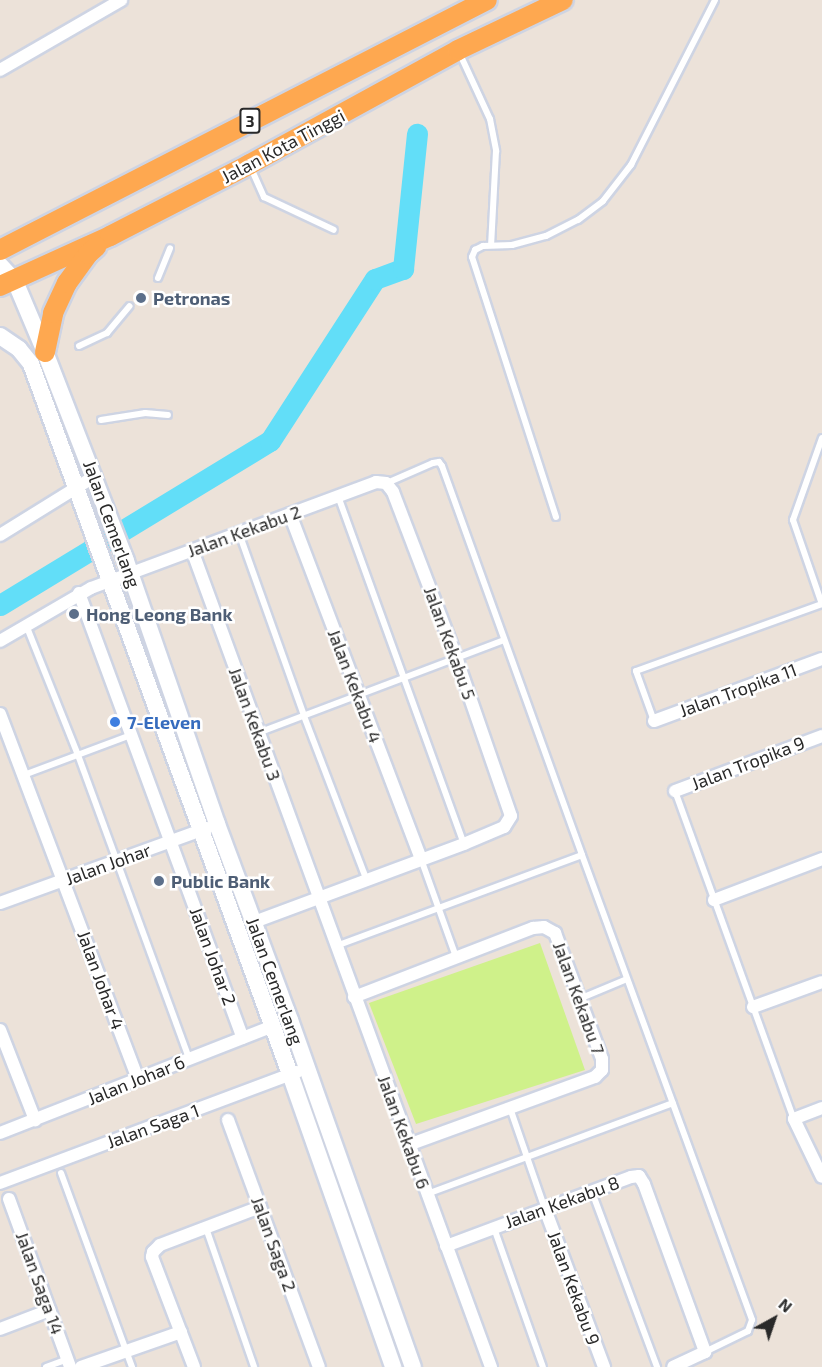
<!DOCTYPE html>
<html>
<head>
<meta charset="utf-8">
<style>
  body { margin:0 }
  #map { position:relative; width:822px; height:1367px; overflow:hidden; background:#ece2d9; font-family:"Exo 2",sans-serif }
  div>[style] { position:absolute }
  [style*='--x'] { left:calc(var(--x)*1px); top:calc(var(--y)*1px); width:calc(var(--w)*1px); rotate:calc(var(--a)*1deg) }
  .pitch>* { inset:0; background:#cff18a }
  .river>* { height:21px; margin:-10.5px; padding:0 10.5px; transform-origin:10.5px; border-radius:10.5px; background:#62def8 }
  .roads { filter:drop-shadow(2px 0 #ced4e3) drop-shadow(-2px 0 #ced4e3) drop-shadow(0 2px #ced4e3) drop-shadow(0 -2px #ced4e3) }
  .service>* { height:6px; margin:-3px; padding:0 3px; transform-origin:3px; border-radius:3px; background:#fff }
  .minor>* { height:12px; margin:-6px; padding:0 6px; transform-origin:6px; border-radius:6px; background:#fff }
  .secondary>* { height:16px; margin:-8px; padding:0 8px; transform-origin:8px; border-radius:8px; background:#fff }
  .trunk>* { height:20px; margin:-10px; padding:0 10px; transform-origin:10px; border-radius:10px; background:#fea850 }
  .dots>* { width:16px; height:16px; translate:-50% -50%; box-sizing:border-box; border:3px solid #fff; border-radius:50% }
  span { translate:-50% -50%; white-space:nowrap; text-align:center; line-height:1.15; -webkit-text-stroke:5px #fff; paint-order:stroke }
  .shield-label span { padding:2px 4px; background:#fff; border:2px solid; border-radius:4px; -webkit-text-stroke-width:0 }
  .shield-label { font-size:16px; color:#292929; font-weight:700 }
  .street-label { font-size:18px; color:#292929 }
  .service-label { font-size:18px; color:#4e5e75; font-weight:700 }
  .left { translate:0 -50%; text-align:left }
  .shop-label { font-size:18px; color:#366cbe; font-weight:700 }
  .north { position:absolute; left:744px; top:1289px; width:60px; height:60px; -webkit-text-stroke:4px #fff; paint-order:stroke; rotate:40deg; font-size:16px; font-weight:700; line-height:24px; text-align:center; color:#292929 }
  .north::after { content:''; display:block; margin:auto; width:21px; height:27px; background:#292929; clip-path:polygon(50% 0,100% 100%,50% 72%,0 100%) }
</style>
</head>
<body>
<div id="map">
  <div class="pitch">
    <div style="clip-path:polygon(540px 943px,585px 1070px,416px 1124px,369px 1003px)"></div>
  </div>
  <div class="river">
    <div style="--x:0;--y:605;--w:316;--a:-31.3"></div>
    <div style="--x:270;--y:441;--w:193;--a:-57.1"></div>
    <div style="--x:375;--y:279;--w:30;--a:-20"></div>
    <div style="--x:403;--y:269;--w:136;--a:-84.1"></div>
  </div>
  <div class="roads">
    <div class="service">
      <div style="--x:459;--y:52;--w:74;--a:65.2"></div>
      <div style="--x:490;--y:119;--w:33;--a:79"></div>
      <div style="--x:496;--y:151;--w:94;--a:93"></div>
      <div style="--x:251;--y:168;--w:32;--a:66"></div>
      <div style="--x:264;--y:197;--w:77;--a:25.2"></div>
      <div style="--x:158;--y:278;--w:32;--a:-68"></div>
      <div style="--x:79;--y:346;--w:31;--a:-25"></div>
      <div style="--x:107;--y:333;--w:35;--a:-50"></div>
      <div style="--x:101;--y:420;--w:45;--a:-9"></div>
      <div style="--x:145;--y:413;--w:23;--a:5"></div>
      <div style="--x:822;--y:438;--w:87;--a:109.5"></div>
      <div style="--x:793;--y:520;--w:89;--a:71"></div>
      <div style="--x:387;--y:483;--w:50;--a:-23.5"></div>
      <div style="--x:433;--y:463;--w:6;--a:-9"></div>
      <div style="--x:439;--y:462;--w:5;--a:53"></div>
      <div style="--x:442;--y:466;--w:413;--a:70.2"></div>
      <div style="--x:338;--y:496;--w:370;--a:70.1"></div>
      <div style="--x:556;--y:517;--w:273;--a:-107.9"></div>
      <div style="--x:472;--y:257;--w:8;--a:-67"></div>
      <div style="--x:475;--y:250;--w:9;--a:-27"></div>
      <div style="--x:483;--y:246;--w:29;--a:-2"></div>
      <div style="--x:512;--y:245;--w:35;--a:-15"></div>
      <div style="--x:546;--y:236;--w:36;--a:-27"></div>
      <div style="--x:578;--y:220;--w:31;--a:-37"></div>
      <div style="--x:603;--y:201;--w:46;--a:-52.1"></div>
      <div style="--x:631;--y:165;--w:185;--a:-63"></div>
      <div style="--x:239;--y:533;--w:194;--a:70.4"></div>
      <div style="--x:304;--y:716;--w:173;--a:69.1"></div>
      <div style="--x:26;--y:625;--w:140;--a:68.2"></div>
      <div style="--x:78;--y:755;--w:324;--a:69.9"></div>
      <div style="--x:654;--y:721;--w:53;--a:-109.8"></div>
      <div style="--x:636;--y:671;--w:198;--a:-19.8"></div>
      <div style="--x:258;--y:733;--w:263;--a:-20.7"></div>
      <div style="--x:24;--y:775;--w:114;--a:-20.5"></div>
      <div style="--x:675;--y:791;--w:349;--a:70.1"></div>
      <div style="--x:421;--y:859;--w:104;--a:70.3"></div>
      <div style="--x:336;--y:946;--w:262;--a:-20.3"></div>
      <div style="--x:582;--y:855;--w:495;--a:69.9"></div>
      <div style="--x:752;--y:1320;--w:12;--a:110"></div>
      <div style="--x:748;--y:1331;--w:48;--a:154"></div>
      <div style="--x:579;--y:999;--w:52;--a:-22.6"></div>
      <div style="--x:510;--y:1108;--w:107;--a:70.9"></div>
      <div style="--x:61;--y:1173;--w:207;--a:69.9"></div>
      <div style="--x:592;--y:1192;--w:187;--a:69.6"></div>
      <div style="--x:427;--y:1194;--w:262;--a:-20.3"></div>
      <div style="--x:206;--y:1228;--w:147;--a:70.9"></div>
      <div style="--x:494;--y:1228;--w:147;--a:70.6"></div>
      <div style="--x:46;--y:1367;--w:23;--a:-20"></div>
    </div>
    <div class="minor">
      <div style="--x:0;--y:70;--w:140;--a:-30"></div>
      <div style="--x:290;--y:514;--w:368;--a:69.2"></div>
      <div style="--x:0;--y:535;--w:112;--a:-31.8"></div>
      <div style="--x:192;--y:550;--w:870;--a:69.9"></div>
      <div style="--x:79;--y:593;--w:474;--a:69.8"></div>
      <div style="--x:0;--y:641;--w:105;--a:-30.2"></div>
      <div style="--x:91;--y:588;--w:304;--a:-20.4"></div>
      <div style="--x:376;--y:482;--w:10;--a:6"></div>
      <div style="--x:386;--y:483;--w:11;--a:52"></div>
      <div style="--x:393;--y:492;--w:180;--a:69.1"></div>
      <div style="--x:457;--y:660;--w:165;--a:70.9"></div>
      <div style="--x:511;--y:816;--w:13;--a:122"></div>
      <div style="--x:504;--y:827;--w:43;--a:157"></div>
      <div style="--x:464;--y:844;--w:224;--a:159.6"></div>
      <div style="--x:0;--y:714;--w:390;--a:69.3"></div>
      <div style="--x:654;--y:721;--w:179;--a:-20.3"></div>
      <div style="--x:675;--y:791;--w:157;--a:-20.5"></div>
      <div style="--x:714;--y:900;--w:116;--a:-20.8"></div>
      <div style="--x:0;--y:903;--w:220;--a:-19.9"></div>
      <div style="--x:354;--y:997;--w:192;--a:-21.1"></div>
      <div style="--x:533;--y:928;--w:11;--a:-5"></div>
      <div style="--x:544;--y:927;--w:13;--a:29"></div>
      <div style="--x:555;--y:933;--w:134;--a:69.5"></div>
      <div style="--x:602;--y:1059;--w:11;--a:90"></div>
      <div style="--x:602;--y:1070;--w:10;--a:135"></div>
      <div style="--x:595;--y:1077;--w:199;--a:160"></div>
      <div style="--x:753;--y:1007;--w:73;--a:-19.9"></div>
      <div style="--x:0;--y:1030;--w:97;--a:68.7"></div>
      <div style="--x:822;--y:1108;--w:30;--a:159"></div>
      <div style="--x:794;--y:1119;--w:64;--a:64.2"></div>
      <div style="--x:228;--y:1120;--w:263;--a:69.8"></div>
      <div style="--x:0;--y:1133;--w:291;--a:-21.4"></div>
      <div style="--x:0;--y:1183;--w:317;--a:-20.5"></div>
      <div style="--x:9;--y:1199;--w:179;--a:70"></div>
      <div style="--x:545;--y:1209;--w:169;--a:69.5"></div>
      <div style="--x:446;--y:1246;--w:197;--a:-20.5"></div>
      <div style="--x:631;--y:1177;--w:8;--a:-7"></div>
      <div style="--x:639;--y:1176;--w:9;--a:58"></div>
      <div style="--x:644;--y:1184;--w:179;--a:70"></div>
      <div style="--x:705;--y:1352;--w:35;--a:155"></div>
      <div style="--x:0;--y:1329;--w:53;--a:-20.8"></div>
      <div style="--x:81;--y:1367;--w:106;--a:-19.3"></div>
      <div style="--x:194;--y:1367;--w:118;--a:-110.9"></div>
      <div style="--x:152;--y:1257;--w:5;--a:-79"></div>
      <div style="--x:153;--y:1252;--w:10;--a:-45"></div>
      <div style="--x:160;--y:1245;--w:107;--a:-20.8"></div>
    </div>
    <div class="secondary">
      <div style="--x:0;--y:265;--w:22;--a:47"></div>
      <div style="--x:15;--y:281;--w:77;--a:67.1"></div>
      <div style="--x:45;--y:352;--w:224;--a:68.8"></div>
      <div style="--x:126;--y:561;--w:278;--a:70.9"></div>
      <div style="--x:217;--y:824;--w:209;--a:69.6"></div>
      <div style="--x:290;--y:1020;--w:368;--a:70.5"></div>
      <div style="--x:0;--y:336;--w:23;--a:34"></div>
      <div style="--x:19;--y:349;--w:19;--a:51"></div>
      <div style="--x:31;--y:364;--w:756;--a:69.96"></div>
      <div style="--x:290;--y:1074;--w:311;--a:70.6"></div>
    </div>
    <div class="trunk">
      <div style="--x:0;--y:250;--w:547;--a:-27.17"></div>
      <div style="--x:0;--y:286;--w:121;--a:-24.4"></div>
      <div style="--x:110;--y:236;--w:157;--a:-27.2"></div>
      <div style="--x:250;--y:164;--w:237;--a:-28.7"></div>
      <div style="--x:458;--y:50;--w:116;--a:-25.5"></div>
      <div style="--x:45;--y:352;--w:40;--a:-78"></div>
      <div style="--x:53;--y:313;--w:33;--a:-65"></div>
      <div style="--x:67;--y:283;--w:36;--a:-54"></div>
      <div style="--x:88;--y:254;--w:11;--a:-41"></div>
    </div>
  </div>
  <div class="dots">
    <div style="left:141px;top:298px;background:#5c6f8a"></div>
    <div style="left:74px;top:614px;background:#5c6f8a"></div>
    <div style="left:115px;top:722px;background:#3f7fe0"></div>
    <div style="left:159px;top:881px;background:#5c6f8a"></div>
  </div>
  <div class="shield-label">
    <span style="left:250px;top:121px">3</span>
  </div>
  <div class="street-label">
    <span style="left:283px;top:146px;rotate:-28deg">Jalan Kota Tinggi</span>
    <span style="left:112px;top:524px;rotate:70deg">Jalan Cemerlang</span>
    <span style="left:244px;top:531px;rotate:-20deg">Jalan Kekabu 2</span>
    <span style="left:450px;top:643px;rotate:70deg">Jalan Kekabu 5</span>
    <span style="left:355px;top:686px;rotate:69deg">Jalan Kekabu 4</span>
    <span style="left:738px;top:690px;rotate:-20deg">Jalan Tropika 11</span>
    <span style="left:255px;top:724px;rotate:70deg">Jalan Kekabu 3</span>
    <span style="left:748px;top:763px;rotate:-21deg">Jalan Tropika 9</span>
    <span style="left:108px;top:864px;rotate:-20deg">Jalan Johar</span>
    <span style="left:213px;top:956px;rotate:70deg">Jalan Johar 2</span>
    <span style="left:101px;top:980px;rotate:70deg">Jalan Johar 4</span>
    <span style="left:275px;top:981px;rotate:70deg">Jalan Cemerlang</span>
    <span style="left:579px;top:998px;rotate:70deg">Jalan Kekabu 7</span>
    <span style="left:136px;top:1080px;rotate:-22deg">Jalan Johar 6</span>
    <span style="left:153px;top:1126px;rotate:-20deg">Jalan Saga 1</span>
    <span style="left:404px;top:1132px;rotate:70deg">Jalan Kekabu 6</span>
    <span style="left:562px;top:1202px;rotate:-20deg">Jalan Kekabu 8</span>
    <span style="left:274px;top:1244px;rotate:70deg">Jalan Saga 2</span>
    <span style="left:40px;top:1283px;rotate:70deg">Jalan Saga 14</span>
    <span style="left:574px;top:1288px;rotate:70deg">Jalan Kekabu 9</span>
  </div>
  <div class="service-label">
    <span class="left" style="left:153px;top:298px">Petronas</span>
    <span class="left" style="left:86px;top:614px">Hong Leong Bank</span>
    <span class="left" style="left:171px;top:881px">Public Bank</span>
  </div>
  <div class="shop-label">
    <span class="left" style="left:127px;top:722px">7-Eleven</span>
  </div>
  <div class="north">N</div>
</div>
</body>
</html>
